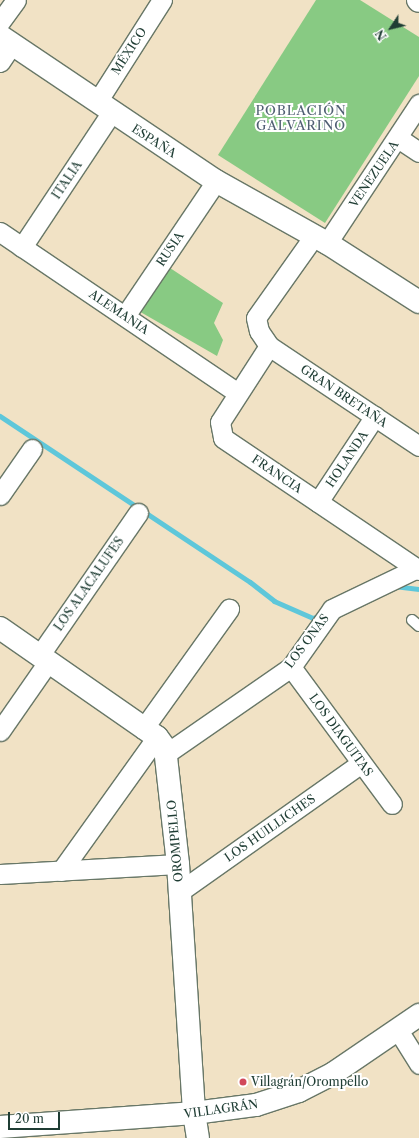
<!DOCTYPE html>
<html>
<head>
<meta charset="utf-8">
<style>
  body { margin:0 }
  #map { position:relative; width:419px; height:1138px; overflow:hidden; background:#f1e2c5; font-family:"Libre Caslon Text",serif }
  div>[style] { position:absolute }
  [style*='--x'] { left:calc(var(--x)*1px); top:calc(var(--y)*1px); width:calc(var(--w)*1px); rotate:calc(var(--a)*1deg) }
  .green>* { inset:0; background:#88ca83 }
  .stream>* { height:5px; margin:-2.5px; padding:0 2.5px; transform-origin:2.5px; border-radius:2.5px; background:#5ec7da }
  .roads { filter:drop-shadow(1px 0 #687767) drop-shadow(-1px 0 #687767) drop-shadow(0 1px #687767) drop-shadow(0 -1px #687767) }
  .lane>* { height:10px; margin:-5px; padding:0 5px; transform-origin:5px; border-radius:5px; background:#fff }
  .street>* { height:19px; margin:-9.5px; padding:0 9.5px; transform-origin:9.5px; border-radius:9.5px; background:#fff }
  .secondary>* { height:22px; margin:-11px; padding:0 11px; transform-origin:11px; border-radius:11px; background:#fff }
  .primary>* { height:22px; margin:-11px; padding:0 11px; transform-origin:11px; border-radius:11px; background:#fff }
  .dots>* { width:11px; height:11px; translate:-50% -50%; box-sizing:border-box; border:2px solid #fff; border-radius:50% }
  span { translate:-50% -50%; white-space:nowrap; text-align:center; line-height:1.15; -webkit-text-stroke:4px #fff; paint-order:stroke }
  .street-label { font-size:12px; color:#1f3d34 }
  .poi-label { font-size:12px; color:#1f3d34 }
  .left { translate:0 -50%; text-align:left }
  .neighbourhood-label { font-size:13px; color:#505f73; letter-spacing:1px }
  .north { position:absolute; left:371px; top:8px; width:40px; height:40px; -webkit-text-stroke:3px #fff; paint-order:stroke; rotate:235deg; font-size:11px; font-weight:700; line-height:16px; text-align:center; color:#1f3d34 }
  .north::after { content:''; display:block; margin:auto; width:14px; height:18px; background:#1f3d34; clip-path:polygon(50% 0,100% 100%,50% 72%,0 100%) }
  .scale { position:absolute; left:8px; top:1112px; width:52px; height:18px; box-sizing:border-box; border:2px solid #1f3d34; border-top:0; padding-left:5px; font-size:12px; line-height:14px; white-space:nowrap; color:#1f3d34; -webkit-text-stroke:3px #fff; paint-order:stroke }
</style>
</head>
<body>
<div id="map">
  <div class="green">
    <div style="clip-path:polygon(316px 0,360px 0,419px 37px,419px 76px,325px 223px,218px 155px)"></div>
    <div style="clip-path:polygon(164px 264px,223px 303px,214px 323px,223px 340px,217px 356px,137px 310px)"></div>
  </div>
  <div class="stream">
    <div style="--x:0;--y:416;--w:300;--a:33.6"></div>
    <div style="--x:250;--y:582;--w:31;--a:38"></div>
    <div style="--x:274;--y:601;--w:43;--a:23.6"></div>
    <div style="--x:313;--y:618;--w:8;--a:-23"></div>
    <div style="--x:394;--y:586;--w:25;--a:7"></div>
  </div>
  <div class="roads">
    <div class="lane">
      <div style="--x:412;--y:620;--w:9;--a:41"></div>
    </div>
    <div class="street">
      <div style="--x:0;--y:22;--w:27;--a:-54"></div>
      <div style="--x:0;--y:62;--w:22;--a:-56"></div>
      <div style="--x:97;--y:102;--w:121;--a:-57.5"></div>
      <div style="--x:398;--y:138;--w:25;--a:34"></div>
      <div style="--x:0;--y:232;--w:287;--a:34.1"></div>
      <div style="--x:314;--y:236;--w:100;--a:125.3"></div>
      <div style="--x:256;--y:318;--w:13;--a:77"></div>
      <div style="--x:259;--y:331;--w:18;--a:56"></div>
      <div style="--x:269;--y:346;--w:180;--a:33.7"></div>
      <div style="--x:327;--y:243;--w:167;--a:-56.5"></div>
      <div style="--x:22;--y:247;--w:161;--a:-56.4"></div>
      <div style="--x:125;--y:316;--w:163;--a:-56"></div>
      <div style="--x:269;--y:346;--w:90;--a:122.8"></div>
      <div style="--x:220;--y:422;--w:16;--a:79"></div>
      <div style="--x:223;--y:438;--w:236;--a:34"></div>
      <div style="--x:0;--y:495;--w:56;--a:-55.2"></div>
      <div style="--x:318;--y:502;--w:103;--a:-56.5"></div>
      <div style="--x:39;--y:656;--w:174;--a:-55.3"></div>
      <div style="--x:291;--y:667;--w:170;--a:53.6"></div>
      <div style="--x:143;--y:729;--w:148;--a:-54.4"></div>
      <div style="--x:0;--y:731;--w:84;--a:-55.2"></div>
      <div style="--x:167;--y:753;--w:151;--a:-34.7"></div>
      <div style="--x:291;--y:667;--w:71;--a:-54.7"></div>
      <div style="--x:332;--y:609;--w:92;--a:-25.7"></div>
      <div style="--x:61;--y:871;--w:165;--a:-54.4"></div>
      <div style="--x:0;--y:874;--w:178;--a:-3.2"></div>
      <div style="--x:179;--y:892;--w:223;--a:-35.3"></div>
      <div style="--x:398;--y:1030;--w:40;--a:58"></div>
    </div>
    <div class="secondary">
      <div style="--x:418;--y:0;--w:1;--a:45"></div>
      <div style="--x:0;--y:36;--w:260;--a:33.9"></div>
      <div style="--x:216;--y:181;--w:127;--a:29.2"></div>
      <div style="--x:327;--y:243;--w:109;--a:32.7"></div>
      <div style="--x:0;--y:628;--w:191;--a:34.8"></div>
      <div style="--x:157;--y:737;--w:14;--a:54"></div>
      <div style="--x:165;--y:748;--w:117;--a:83.6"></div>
      <div style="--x:178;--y:864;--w:250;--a:86.3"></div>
    </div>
    <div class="primary">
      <div style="--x:194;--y:1113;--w:25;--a:81"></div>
      <div style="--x:0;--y:1127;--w:195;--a:-4.1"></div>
      <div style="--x:194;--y:1113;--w:63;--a:-7.4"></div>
      <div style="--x:256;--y:1105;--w:45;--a:-18"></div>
      <div style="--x:299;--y:1091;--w:39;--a:-27"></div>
      <div style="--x:334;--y:1073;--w:103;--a:-34.3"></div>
    </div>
  </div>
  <div class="dots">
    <div style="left:243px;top:1082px;background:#d1495b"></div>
  </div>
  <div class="street-label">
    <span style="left:129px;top:51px;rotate:-57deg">MÉXICO</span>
    <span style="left:154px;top:141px;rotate:33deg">ESPAÑA</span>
    <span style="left:374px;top:174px;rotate:-56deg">VENEZUELA</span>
    <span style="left:67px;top:180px;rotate:-56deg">ITALIA</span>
    <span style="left:170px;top:249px;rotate:-56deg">RUSIA</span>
    <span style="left:119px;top:312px;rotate:34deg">ALEMANIA</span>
    <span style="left:344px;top:396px;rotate:34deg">GRAN BRETAÑA</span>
    <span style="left:347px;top:459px;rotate:-56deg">HOLANDA</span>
    <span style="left:277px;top:474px;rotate:34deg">FRANCIA</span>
    <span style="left:89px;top:584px;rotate:-55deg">LOS ALACALUFES</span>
    <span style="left:307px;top:641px;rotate:-53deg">LOS ONAS</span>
    <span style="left:341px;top:735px;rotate:54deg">LOS DIAGUITAS</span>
    <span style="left:270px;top:828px;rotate:-35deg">LOS HUILLICHES</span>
    <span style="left:175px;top:841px;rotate:-95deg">OROMPELLO</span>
    <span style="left:221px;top:1109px;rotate:-8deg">VILLAGRÁN</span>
  </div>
  <div class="poi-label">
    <span class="left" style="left:251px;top:1082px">Villagrán/Orompello</span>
  </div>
  <div class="neighbourhood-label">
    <span style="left:301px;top:118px">POBLACIÓN<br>GALVARINO</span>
  </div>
  <div class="north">N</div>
  <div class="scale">20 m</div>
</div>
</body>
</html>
